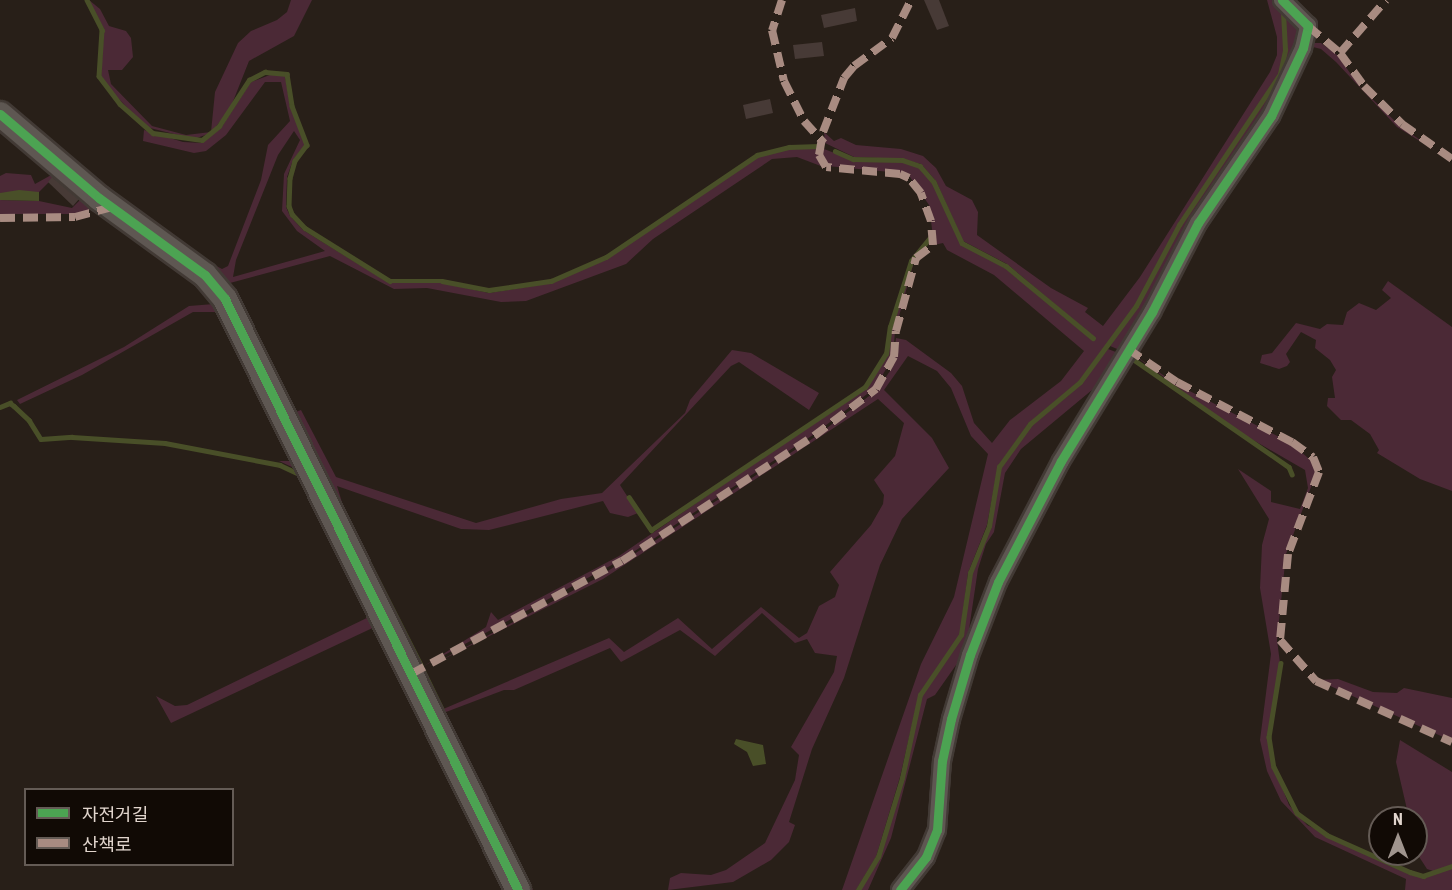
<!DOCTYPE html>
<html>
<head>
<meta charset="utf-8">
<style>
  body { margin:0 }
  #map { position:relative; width:1452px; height:890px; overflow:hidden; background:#281f18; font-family:"Roboto Condensed","Noto Sans KR",sans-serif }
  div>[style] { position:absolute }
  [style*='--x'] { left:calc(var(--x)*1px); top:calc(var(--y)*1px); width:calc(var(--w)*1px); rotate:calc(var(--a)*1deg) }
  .green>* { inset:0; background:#4b2936 }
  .water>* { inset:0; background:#494f28 }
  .stream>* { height:4.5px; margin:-2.25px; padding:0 2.25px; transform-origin:2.25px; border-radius:2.25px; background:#494f28 }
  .building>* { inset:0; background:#473a36 }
  .roads { filter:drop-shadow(2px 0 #423a35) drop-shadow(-2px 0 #423a35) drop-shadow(0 2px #423a35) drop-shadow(0 -2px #423a35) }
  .street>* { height:16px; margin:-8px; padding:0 8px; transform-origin:8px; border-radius:8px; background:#5e5752 }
  .secondary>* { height:24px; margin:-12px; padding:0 12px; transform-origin:12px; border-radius:12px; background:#5e5752 }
  .quiet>* { height:8px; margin-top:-4px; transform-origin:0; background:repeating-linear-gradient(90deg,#a88b81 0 15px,transparent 0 23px) }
  .cycleway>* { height:9px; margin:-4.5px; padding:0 4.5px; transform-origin:4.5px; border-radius:4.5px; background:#4ca352 }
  span { translate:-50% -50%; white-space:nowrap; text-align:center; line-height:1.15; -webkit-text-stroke:4.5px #110a05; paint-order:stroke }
  .legend { position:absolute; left:24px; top:788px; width:210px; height:78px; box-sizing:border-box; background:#110a05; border:2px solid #645b55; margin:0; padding:8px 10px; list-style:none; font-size:18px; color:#e1d5cd }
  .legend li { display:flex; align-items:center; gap:12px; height:30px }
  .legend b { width:30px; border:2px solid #645b55 }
  .north { position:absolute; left:1368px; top:806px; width:60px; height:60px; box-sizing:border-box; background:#110a05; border:2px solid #645b55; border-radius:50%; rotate:0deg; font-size:16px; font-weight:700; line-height:24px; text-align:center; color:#e1d5cd }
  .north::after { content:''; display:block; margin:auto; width:21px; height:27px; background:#a0958e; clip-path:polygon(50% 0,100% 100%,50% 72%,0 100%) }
</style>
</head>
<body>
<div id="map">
  <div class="green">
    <div style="clip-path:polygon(89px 0,100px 9px,109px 26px,126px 31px,131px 38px,133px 57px,122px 70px,108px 70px,111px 84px,152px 126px,186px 135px,211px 132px,215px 92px,238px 43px,251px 31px,277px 20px,287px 12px,291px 0,312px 0,294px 36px,249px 61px,230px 109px,211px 133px,194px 139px,146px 127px,109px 89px,101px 75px,104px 29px)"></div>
    <div style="clip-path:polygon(1267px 0,1279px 0,1302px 26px,1296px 57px,1251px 141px,1183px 239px,1148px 313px,1122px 351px,1110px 346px,1149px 287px,1181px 225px,1281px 75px,1287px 34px,1283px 11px,1283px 63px,1279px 74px,1178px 224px,1135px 306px,1079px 381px,1029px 423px,998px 466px,987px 525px,968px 573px,960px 635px,919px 694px,900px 777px,876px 857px,856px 890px,842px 890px,921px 664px,954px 597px,988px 454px,971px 436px,951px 388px,937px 371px,908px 356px,884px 390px,932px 438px,949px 468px,902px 519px,880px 565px,844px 678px,812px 749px,789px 822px,795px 825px,789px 842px,771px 860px,733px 882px,668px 890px,670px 878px,681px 873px,711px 875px,726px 870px,765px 843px,795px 780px,799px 755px,791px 747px,834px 672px,837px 656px,815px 653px,807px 639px,795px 643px,762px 613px,715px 656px,680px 630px,621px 662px,610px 648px,514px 690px,504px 690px,446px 712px,445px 720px,533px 890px,525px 890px,417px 674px,422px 670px,441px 710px,609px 638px,624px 652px,678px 618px,712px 649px,761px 607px,799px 638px,807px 633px,819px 606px,835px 597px,839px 585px,830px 572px,871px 525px,883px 504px,884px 495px,874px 480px,895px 456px,904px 423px,878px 399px,603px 579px,426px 668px,597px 578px,815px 437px,877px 390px,892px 368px,896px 338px,906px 340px,951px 373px,962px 386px,974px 423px,992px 443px,1010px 420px,1061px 381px,1084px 351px,994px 275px,947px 250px,943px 243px,934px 245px,929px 205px,910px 177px,901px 173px,827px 166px,821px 155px,824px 149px,853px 160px,901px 162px,919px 167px,933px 183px,961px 244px,1005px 268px,1091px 339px,1094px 337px,1007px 264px,963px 241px,936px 181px,921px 164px,902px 159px,854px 157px,825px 143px,824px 132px,834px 141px,841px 138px,856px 145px,901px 149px,923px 156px,936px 168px,946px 186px,972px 200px,978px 212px,977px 235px,1051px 288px,1088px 308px,1085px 312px,1103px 326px,1140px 277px,1270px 72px,1277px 55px,1277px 37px)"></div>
    <div style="clip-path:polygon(1313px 43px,1321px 43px,1337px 55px,1361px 88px,1400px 126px,1436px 151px,1397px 127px,1336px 62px,1321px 49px,1313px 47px,1252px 157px,1204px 226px)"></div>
    <div style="clip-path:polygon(evenodd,275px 73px,285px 75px,290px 106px,305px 145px,293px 160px,287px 177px,286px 207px,290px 216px,303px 230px,389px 283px,442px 283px,489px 293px,552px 283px,607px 259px,758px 157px,789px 149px,820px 149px,820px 162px,826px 168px,797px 157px,772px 159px,653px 239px,626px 264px,526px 301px,501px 302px,427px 288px,394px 289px,330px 256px,230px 283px,226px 294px,176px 244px,222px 269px,228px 266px,261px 180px,268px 145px,290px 121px,281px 82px,265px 82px,226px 135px,206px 151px,194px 153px,143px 141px,144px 130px,183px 142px,202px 143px,221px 128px,251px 82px,275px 73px,294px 131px,300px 140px,284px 174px,282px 211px,297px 231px,325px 251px,233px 277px,236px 260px,278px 155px,294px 131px)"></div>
    <div style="clip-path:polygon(62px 169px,39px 192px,0 193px,0 176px,6px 173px,31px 175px,35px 184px)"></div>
    <div style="clip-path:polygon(89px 191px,108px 205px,74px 214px,0 214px,0 200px,39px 201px,72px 208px)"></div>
    <div style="clip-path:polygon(115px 210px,204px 276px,224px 299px,338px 525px,333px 525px,307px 474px,279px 461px,302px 461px,220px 312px,193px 312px,82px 375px,20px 404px,17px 400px,124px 347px,189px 306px,214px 304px,212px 294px,202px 282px,107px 212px)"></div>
    <div style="clip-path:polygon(932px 240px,915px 258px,895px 331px,893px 357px,875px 388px,813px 435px,621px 560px,424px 666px,486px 627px,491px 612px,498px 620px,619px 556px,866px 387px,888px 354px,891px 327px,912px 262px,919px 250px)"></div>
    <div style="clip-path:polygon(1388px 281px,1452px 327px,1452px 491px,1420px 479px,1377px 453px,1379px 450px,1370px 434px,1351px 420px,1341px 420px,1327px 406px,1328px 398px,1335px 398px,1332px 377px,1336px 370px,1330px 360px,1315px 348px,1316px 340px,1301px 332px,1286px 354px,1290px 362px,1287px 366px,1279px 369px,1260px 363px,1262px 355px,1272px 353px,1296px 323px,1320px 329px,1327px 324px,1343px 325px,1347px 312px,1359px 303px,1376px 310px,1391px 298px,1382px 290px)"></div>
    <div style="clip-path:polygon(1108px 349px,1121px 354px,1099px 388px,1092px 390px,1021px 449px,1005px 473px,994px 532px,986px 544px,978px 569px,967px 643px,961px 658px,935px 695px,927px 699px,891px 838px,868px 890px,859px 890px,879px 858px,903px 778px,921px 695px,962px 636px,971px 574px,990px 526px,1001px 467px,1031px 425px,1069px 395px)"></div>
    <div style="clip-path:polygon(732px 350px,751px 353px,819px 393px,809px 410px,739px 362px,731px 366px,620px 485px,638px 513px,628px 517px,610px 513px,603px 501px,489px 530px,461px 529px,337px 486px,348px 522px,290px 414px,301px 410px,336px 477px,476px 523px,561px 499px,602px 493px,685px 413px,690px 400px)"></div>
    <div style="clip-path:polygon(1130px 352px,1176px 384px,1291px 443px,1316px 465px,1317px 471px,1286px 554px,1277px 640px,1280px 663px,1268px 737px,1274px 767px,1289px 805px,1307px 825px,1410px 873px,1423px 877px,1452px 867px,1452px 890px,1405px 890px,1406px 879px,1315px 837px,1281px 801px,1267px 771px,1260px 740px,1271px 654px,1260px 588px,1262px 545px,1269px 519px,1238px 469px,1271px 491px,1271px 502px,1300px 509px,1308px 488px,1305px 470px,1229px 426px)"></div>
    <div style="clip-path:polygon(373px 615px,381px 624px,171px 723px,156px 696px,175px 706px,187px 705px)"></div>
    <div style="clip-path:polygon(1338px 679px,1373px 692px,1397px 693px,1404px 688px,1452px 698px,1452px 741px,1317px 680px)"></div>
    <div style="clip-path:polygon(1400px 740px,1452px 772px,1452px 865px,1436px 872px,1427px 869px,1416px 852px,1416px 818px,1409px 818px,1396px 762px)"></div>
  </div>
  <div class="water">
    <div style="clip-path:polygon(19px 190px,39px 192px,39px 201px,0 200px,0 193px)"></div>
    <div style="clip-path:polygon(736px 739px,763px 745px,766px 764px,753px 766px,747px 752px,734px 744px)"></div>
  </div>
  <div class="stream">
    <div style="--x:87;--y:0;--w:34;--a:63"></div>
    <div style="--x:102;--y:30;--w:46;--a:93.7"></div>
    <div style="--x:99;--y:76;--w:35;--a:53"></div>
    <div style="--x:120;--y:104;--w:44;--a:41.3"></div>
    <div style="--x:153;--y:133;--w:49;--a:8.1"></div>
    <div style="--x:202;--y:140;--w:22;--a:-39"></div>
    <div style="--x:219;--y:126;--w:55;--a:-56.9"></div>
    <div style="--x:249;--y:80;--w:18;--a:-27"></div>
    <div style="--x:265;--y:72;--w:22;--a:5"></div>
    <div style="--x:287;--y:74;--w:32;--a:81"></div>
    <div style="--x:292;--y:106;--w:42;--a:69"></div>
    <div style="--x:307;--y:145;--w:20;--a:127"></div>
    <div style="--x:295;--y:161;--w:18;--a:106"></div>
    <div style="--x:290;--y:178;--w:28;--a:92"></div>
    <div style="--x:289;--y:206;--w:9;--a:69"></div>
    <div style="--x:292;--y:214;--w:19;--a:47"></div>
    <div style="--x:305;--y:228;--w:100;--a:31.9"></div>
    <div style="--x:390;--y:281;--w:52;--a:0"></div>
    <div style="--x:442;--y:281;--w:48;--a:10.8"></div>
    <div style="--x:489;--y:290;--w:63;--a:-8.3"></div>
    <div style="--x:551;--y:281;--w:60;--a:-23.6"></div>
    <div style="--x:606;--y:257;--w:182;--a:-34"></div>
    <div style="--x:757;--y:155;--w:33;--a:-14"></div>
    <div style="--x:789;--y:147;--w:30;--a:-2"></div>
    <div style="--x:835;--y:151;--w:20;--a:24"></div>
    <div style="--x:853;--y:159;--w:49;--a:1.2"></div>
    <div style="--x:902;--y:160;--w:19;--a:18"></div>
    <div style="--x:920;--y:166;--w:21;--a:49"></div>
    <div style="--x:934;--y:182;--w:67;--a:65.3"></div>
    <div style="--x:962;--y:243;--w:50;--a:27.6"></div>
    <div style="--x:1006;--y:266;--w:113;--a:39.6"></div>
    <div style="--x:1130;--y:357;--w:193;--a:34.7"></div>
    <div style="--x:1289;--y:467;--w:8;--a:67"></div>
    <div style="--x:0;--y:407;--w:11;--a:-22"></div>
    <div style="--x:10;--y:403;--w:5;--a:37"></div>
    <div style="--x:14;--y:406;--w:21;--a:43"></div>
    <div style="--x:29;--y:420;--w:22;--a:58"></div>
    <div style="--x:41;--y:439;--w:31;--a:-4"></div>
    <div style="--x:72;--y:437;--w:93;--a:3.7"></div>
    <div style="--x:165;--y:443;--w:117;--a:10.8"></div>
    <div style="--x:280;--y:465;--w:23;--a:25"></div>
    <div style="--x:629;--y:497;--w:40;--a:56"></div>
    <div style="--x:651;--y:530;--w:257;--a:-33.8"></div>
    <div style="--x:865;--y:387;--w:39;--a:-58"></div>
    <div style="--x:886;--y:354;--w:27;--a:-82"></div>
    <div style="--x:890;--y:327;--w:69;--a:-72.3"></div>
    <div style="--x:911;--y:261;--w:28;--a:-51"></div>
    <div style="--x:350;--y:525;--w:157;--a:63.1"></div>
    <div style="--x:1281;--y:663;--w:75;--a:99.2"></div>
    <div style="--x:1269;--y:737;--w:30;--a:81"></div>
    <div style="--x:1274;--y:767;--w:51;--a:63.4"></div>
    <div style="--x:1297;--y:813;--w:37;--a:36"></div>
    <div style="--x:1327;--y:835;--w:91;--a:24"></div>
    <div style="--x:1410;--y:872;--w:14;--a:17"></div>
    <div style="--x:1423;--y:876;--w:31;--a:-19"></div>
    <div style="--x:424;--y:672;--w:41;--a:64.1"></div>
    <div style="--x:858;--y:890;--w:39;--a:-59"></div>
    <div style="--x:878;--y:857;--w:83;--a:-73.1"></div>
    <div style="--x:902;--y:778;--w:85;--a:-77.8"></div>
    <div style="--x:920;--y:695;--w:73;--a:-55.7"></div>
    <div style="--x:961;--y:635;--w:63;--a:-81.7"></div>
    <div style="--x:970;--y:573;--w:51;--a:-68"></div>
    <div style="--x:989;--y:526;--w:60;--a:-80.4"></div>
    <div style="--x:999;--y:467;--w:53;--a:-54.2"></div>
    <div style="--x:1030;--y:424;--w:65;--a:-40"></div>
    <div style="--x:1080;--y:382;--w:94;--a:-53.6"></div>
    <div style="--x:1136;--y:306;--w:92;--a:-62"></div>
    <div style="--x:1179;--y:225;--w:182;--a:-56.2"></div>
    <div style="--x:1280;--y:74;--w:25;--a:-78"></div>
    <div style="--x:1285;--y:50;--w:39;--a:-93"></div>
  </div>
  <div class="building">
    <div style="clip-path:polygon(924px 0,939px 0,949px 26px,937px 30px)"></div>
    <div style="clip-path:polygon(855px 8px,857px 21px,824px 28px,821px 15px)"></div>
    <div style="clip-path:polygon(822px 42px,824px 56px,795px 59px,793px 45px)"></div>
    <div style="clip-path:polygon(770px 99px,773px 113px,746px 119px,743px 105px)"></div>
    <div style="clip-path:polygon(52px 177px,79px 199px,73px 206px,48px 182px)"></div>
  </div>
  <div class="roads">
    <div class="street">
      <div style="--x:900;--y:890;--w:42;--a:-51.8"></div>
      <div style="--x:926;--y:857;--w:29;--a:-68"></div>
      <div style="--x:937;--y:830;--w:69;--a:-85.9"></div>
      <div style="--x:942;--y:761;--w:43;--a:-77.9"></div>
      <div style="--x:951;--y:719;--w:67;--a:-73.5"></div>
      <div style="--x:970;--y:655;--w:78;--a:-69"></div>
      <div style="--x:998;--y:582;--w:136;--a:-62.5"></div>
      <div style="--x:1061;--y:461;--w:175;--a:-58.6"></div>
      <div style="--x:1152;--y:312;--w:100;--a:-62.7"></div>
      <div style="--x:1198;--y:223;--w:130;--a:-55.7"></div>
      <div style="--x:1271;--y:116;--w:75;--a:-64.8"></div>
      <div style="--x:1303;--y:48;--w:23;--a:-77"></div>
      <div style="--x:1308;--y:26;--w:37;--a:-135"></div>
    </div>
    <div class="secondary">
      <div style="--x:0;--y:114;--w:130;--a:40.3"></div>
      <div style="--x:99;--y:198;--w:131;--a:36"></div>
      <div style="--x:205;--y:275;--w:31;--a:50"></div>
      <div style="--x:225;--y:299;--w:660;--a:63.63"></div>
    </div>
  </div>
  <div class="quiet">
    <div style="--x:782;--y:0;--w:32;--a:108"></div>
    <div style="--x:772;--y:30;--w:52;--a:76.8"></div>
    <div style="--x:784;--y:81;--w:45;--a:63.4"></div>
    <div style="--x:804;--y:121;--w:30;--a:48"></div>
    <div style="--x:1308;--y:26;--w:42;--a:40.2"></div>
    <div style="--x:1340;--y:53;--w:41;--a:54"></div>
    <div style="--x:1364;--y:86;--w:54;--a:45"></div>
    <div style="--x:1402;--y:124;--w:61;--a:35"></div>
    <div style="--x:1340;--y:53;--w:70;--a:-49"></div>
    <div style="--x:0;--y:218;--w:75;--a:-0.8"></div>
    <div style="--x:75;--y:217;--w:38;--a:-15"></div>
    <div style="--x:1128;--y:349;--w:59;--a:34"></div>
    <div style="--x:1177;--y:382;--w:130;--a:27.6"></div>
    <div style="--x:1292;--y:442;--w:26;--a:36"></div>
    <div style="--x:1313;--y:457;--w:16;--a:68"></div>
    <div style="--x:1319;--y:472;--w:88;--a:110.7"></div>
    <div style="--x:1288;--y:554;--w:86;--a:95.3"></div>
    <div style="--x:1280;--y:640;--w:55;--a:48.7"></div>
    <div style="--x:1316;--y:681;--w:149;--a:24.2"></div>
    <div style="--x:411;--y:674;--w:239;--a:-28.2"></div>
    <div style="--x:622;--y:561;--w:229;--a:-33.1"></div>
    <div style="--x:814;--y:436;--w:78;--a:-37.2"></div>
    <div style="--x:876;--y:389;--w:37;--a:-61"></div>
    <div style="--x:894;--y:357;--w:26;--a:-86"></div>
    <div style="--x:896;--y:331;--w:76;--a:-74.7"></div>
    <div style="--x:916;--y:258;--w:21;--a:-37"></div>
    <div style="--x:933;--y:245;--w:24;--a:-95"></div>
    <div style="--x:931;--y:221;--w:30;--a:-110"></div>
    <div style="--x:921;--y:193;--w:19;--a:-129"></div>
    <div style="--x:909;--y:178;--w:10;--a:-156"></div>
    <div style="--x:900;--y:174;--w:74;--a:-174.6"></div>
    <div style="--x:826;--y:167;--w:14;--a:-120"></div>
    <div style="--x:819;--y:155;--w:23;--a:-80"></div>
    <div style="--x:823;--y:132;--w:58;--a:-68.7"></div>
    <div style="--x:844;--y:78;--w:16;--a:-50"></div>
    <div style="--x:854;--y:66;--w:47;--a:-36.4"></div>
    <div style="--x:892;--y:38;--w:42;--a:-63.4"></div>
  </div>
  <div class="cycleway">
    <div style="--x:0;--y:114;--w:130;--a:40.3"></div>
    <div style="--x:99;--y:198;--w:131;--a:36"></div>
    <div style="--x:205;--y:275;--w:31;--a:50"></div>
    <div style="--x:225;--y:299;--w:660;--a:63.63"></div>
    <div style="--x:900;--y:890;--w:42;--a:-51.8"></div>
    <div style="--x:926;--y:857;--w:29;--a:-68"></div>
    <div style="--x:937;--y:830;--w:69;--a:-85.9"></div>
    <div style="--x:942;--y:761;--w:43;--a:-77.9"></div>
    <div style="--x:951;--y:719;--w:67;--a:-73.5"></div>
    <div style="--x:970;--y:655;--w:78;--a:-69"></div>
    <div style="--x:998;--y:582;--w:136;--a:-62.5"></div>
    <div style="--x:1061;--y:461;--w:175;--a:-58.6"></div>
    <div style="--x:1152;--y:312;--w:100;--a:-62.7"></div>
    <div style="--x:1198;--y:223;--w:130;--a:-55.7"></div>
    <div style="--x:1271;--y:116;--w:75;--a:-64.8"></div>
    <div style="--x:1303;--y:48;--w:23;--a:-77"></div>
    <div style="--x:1308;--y:26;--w:37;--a:-135"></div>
  </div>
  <ul class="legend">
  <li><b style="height:8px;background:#4ca352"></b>자전거길</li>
  <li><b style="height:8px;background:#a88b81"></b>산책로</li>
  </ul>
  <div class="north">N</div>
</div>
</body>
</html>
